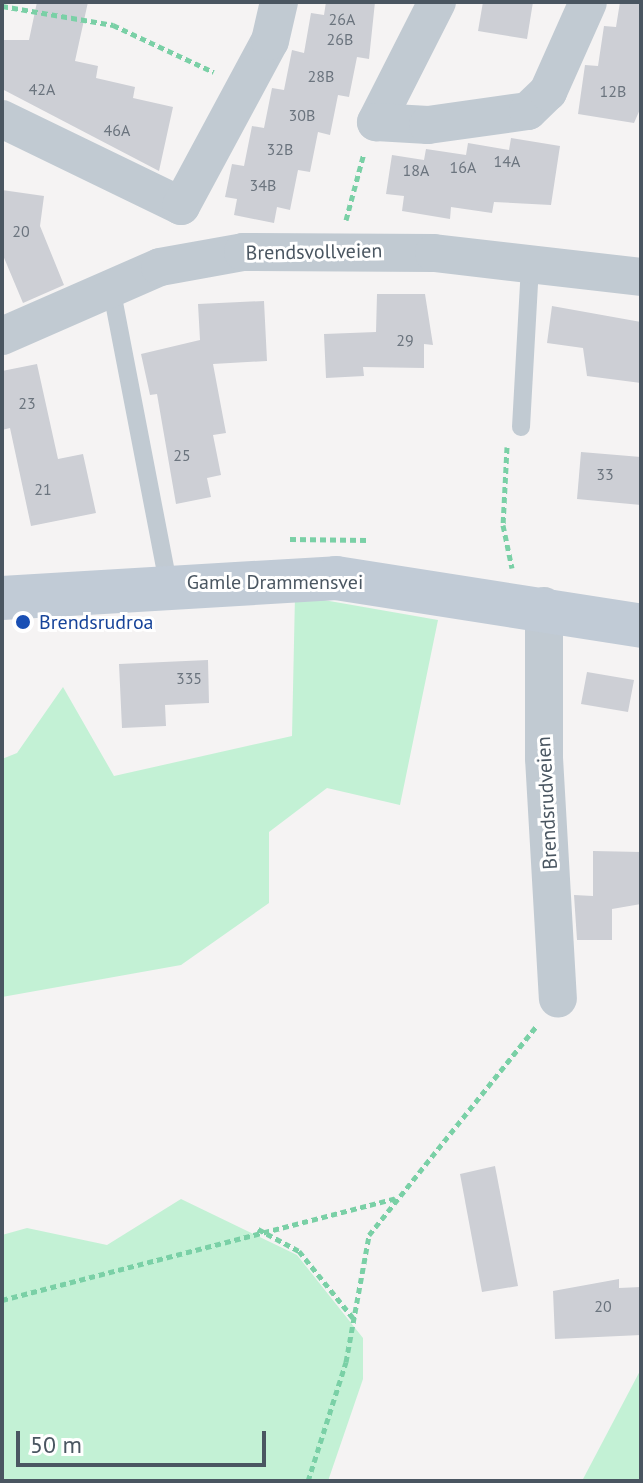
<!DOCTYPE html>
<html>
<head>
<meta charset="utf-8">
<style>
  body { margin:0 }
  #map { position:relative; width:643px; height:1483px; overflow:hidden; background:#f5f3f3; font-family:"PT Sans",sans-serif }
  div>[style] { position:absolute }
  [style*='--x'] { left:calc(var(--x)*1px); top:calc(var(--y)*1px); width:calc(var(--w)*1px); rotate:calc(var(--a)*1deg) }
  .green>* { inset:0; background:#c3f1d5 }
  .building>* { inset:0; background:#cdcfd5 }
  .path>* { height:5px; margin-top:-2.5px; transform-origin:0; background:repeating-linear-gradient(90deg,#7ad0a6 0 6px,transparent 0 10px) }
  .lane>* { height:18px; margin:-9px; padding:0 9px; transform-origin:9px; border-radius:9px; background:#c1cad2 }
  .street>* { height:38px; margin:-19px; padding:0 19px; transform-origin:19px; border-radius:19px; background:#c1cad2 }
  .secondary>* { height:44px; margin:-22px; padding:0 22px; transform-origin:22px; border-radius:22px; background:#c1cbd6 }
  .dots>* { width:22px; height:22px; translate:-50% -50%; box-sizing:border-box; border:4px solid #fff; border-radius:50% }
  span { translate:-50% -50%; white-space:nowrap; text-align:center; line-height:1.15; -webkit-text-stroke:6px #fff; paint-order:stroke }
  .number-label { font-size:16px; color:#6b747e }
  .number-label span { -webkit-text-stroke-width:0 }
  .street-label { font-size:20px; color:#4a5661 }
  .transit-label { font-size:20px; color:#164399 }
  .left { translate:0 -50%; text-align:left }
  .frame { position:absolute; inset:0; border:4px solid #4a5661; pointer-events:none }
  .scale { position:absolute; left:16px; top:1431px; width:250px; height:36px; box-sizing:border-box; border:4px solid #4a5661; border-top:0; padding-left:10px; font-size:24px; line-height:28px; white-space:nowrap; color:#4a5661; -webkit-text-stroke:6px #fff; paint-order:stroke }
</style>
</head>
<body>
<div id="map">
  <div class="green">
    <div style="clip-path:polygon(295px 595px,438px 620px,400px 805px,327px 788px,269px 832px,269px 903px,181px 965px,2px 997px,2px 759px,17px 753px,63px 687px,114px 776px,292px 736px)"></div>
    <div style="clip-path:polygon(181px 1199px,297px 1255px,363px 1338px,363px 1379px,328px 1481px,2px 1481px,2px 1235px,27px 1228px,107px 1245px)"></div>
    <div style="clip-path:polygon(641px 1369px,641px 1481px,582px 1481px)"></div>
  </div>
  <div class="building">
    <div style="clip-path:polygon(37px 2px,88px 2px,75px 61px,98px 66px,96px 78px,135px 87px,133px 98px,173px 107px,159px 171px,2px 89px,2px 40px,29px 40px)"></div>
    <div style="clip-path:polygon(326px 2px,375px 2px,369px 59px,357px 57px,349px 97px,338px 95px,330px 135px,318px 132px,310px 172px,298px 170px,290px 210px,277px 207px,274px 223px,234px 215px,237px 199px,225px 197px,232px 164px,244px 166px,252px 126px,264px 128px,272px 88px,284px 90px,292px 50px,304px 53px,311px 13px,324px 15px)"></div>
    <div style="clip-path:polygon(483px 2px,533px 2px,527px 39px,478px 31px)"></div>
    <div style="clip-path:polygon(620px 2px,641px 2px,641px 107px,634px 123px,578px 114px,585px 65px,598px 66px,604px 26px,616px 27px)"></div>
    <div style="clip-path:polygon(511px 138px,560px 146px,551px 205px,494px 202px,492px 213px,451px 207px,450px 219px,402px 211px,404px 196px,386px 194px,392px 155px,424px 160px,426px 149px,466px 155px,468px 143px,509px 150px)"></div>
    <div style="clip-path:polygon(2px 190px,44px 196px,40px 226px,64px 285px,23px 303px,2px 253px)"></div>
    <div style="clip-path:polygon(377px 294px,425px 294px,433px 345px,424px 344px,424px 368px,363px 367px,364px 376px,326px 378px,324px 334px,376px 332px)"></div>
    <div style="clip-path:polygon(264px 301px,267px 361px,213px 364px,226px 433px,213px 435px,221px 475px,207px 478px,211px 497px,176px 504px,157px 394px,150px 395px,141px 354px,200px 340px,198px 304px)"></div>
    <div style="clip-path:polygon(552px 306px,641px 322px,641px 383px,587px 376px,583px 348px,547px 343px)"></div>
    <div style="clip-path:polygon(37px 364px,58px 459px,83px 454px,96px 513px,31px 526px,10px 428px,2px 430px,2px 371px)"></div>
    <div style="clip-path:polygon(581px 452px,641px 457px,641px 505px,577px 499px)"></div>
    <div style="clip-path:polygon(208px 660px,209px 703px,165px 705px,166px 726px,122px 728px,119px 664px)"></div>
    <div style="clip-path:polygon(587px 672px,634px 680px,628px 712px,581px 704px)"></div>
    <div style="clip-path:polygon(593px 851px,641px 852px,641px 904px,612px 909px,612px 940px,577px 940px,574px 895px,593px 896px)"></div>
    <div style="clip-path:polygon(495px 1166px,518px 1286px,482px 1292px,460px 1174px)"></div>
    <div style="clip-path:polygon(619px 1279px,619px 1288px,641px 1287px,641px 1335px,555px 1339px,553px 1291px)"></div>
  </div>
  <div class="path">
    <div style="--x:2;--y:6;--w:113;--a:9.7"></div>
    <div style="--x:113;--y:25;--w:111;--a:25"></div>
    <div style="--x:346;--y:220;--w:69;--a:-75"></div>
    <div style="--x:507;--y:447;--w:78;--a:92.9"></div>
    <div style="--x:503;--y:525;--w:44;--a:78.2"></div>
    <div style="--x:290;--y:539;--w:78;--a:0.7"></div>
    <div style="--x:258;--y:1229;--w:47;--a:28.2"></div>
    <div style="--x:299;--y:1251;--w:86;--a:51.1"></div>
    <div style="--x:2;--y:1300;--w:406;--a:-14.5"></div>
    <div style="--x:308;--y:1481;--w:125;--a:-72.3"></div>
    <div style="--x:346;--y:1362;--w:129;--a:-79.7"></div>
    <div style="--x:369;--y:1235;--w:269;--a:-51.3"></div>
  </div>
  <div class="lane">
    <div style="--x:111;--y:287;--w:301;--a:79.1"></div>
    <div style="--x:521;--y:427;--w:162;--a:-86.8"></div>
  </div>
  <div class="street">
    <div style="--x:437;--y:2;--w:135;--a:116.9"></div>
    <div style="--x:376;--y:122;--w:52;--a:3.3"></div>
    <div style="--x:428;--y:125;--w:101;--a:-8"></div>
    <div style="--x:528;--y:111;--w:28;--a:-44"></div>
    <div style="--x:548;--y:92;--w:98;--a:-66"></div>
    <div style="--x:2;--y:119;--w:199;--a:25.9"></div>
    <div style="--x:181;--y:206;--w:187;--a:-61.7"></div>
    <div style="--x:270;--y:41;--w:40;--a:-77"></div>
    <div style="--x:2;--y:336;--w:172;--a:-23.6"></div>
    <div style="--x:160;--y:267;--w:84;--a:-10.2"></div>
    <div style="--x:243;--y:252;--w:191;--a:0.3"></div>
    <div style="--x:434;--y:253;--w:208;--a:6.6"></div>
    <div style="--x:544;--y:606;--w:152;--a:90"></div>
    <div style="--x:544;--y:758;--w:241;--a:86.7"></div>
  </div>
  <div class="secondary">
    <div style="--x:2;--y:598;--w:335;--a:-3.4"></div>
    <div style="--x:336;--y:578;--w:309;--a:8.9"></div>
  </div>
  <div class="dots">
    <div style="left:23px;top:622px;background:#1a4fb4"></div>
  </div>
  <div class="number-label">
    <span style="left:342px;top:19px">26A</span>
    <span style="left:340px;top:39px">26B</span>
    <span style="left:321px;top:76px">28B</span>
    <span style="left:42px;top:89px">42A</span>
    <span style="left:613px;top:91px">12B</span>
    <span style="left:302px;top:115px">30B</span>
    <span style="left:117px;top:130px">46A</span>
    <span style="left:280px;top:149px">32B</span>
    <span style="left:507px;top:161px">14A</span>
    <span style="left:463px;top:167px">16A</span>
    <span style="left:416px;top:170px">18A</span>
    <span style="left:263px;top:185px">34B</span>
    <span style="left:21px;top:231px">20</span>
    <span style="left:405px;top:340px">29</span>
    <span style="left:27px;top:403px">23</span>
    <span style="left:182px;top:455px">25</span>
    <span style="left:605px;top:474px">33</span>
    <span style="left:43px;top:489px">21</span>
    <span style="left:189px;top:678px">335</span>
    <span style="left:603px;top:1306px">20</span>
  </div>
  <div class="street-label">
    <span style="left:314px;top:252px;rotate:-1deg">Brendsvollveien</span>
    <span style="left:275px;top:582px">Gamle Drammensvei</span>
    <span style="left:547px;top:803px;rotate:-93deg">Brendsrudveien</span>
  </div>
  <div class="transit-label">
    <span class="left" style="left:39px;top:622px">Brendsrudroa</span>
  </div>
  <div class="frame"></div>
  <div class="scale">50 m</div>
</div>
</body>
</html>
